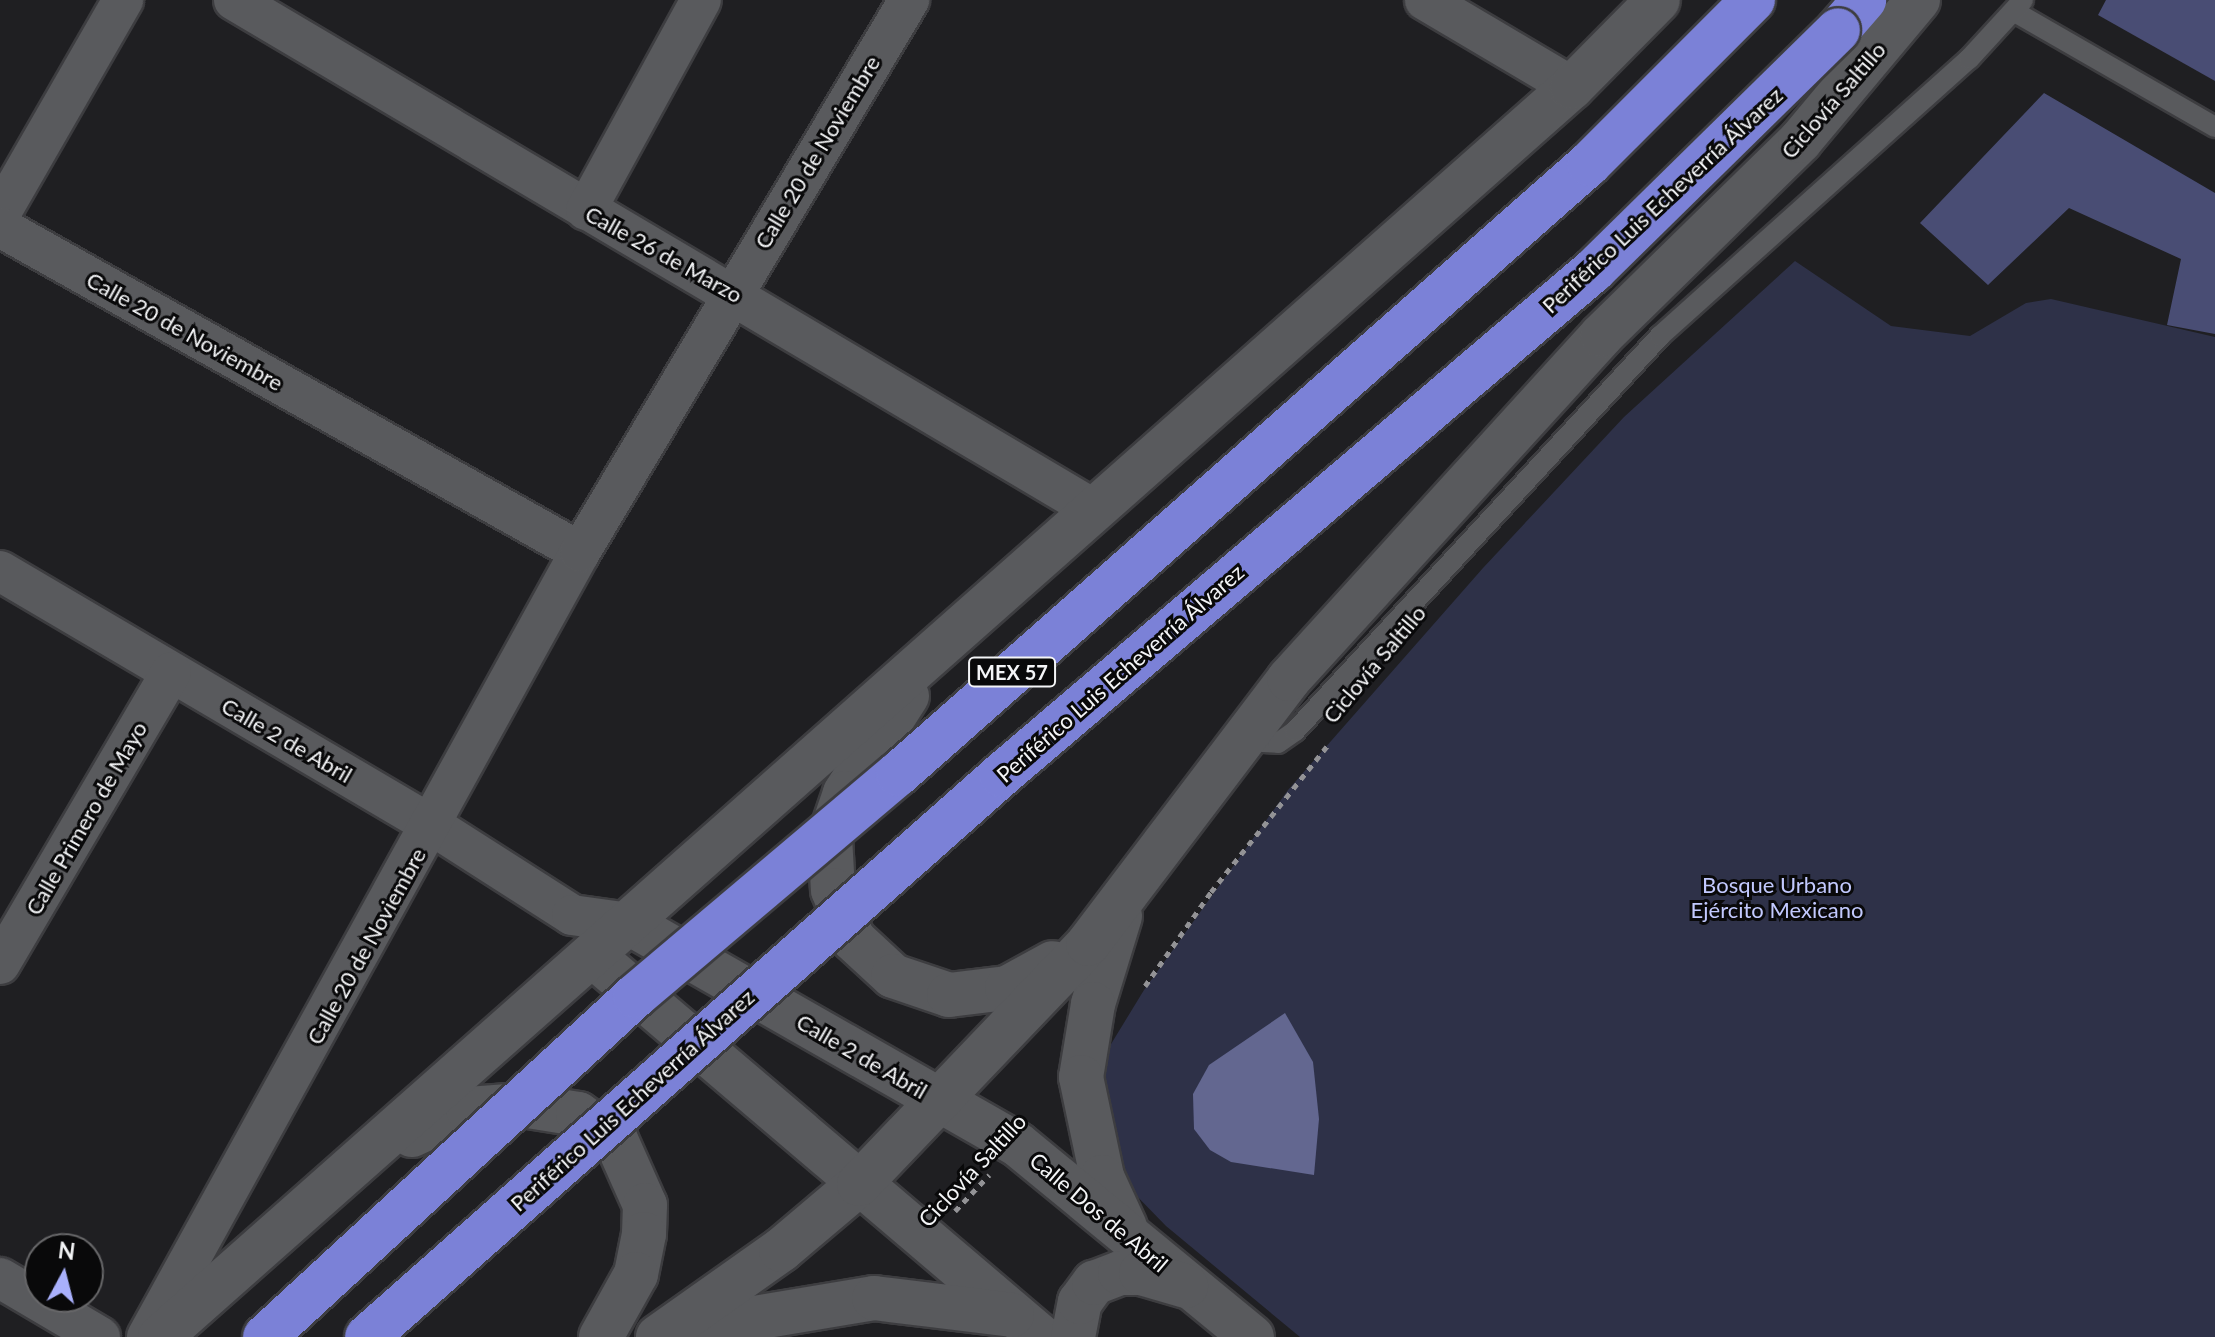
<!DOCTYPE html>
<html>
<head>
<meta charset="utf-8">
<style>
  body { margin:0 }
  #map { position:relative; width:2215px; height:1337px; overflow:hidden; background:#1f1f22; font-family:Lato,sans-serif }
  div>[style] { position:absolute }
  [style*='--x'] { left:calc(var(--x)*1px); top:calc(var(--y)*1px); width:calc(var(--w)*1px); rotate:calc(var(--a)*1deg) }
  .green>* { inset:0; background:#2e3148 }
  .water>* { inset:0; background:#636790 }
  .building>* { inset:0; background:#494d74 }
  .path>* { height:5px; margin-top:-2.5px; transform-origin:0; background:repeating-linear-gradient(90deg,#939396 0 6px,transparent 0 12px) }
  .roads { filter:drop-shadow(2px 0 #3d3d40) drop-shadow(-2px 0 #3d3d40) drop-shadow(0 2px #3d3d40) drop-shadow(0 -2px #3d3d40) }
  .lane>* { height:20px; margin:-10px; padding:0 10px; transform-origin:10px; border-radius:10px; background:#595a5d }
  .street>* { height:40px; margin:-20px; padding:0 20px; transform-origin:20px; border-radius:20px; background:#595a5d }
  .secondary>* { height:44px; margin:-22px; padding:0 22px; transform-origin:22px; border-radius:22px; background:#595a5d }
  .highway>* { height:44px; margin:-22px; padding:0 22px; transform-origin:22px; border-radius:22px; background:#7b81d7 }
  .bridges { filter:drop-shadow(2px 0 #3d3d40) drop-shadow(-2px 0 #3d3d40) drop-shadow(0 2px #3d3d40) drop-shadow(0 -2px #3d3d40) }
  .highway-bridge>* { height:44px; margin:-22px; padding:0 22px; transform-origin:22px; border-radius:22px; background:#7b81d7 }
  span { translate:-50% -50%; white-space:nowrap; text-align:center; line-height:1.15; -webkit-text-stroke:6px #09090a; paint-order:stroke }
  .shield-label span { padding:2px 6px; background:#09090a; border:2px solid; border-radius:6px; -webkit-text-stroke-width:0 }
  .shield-label { font-size:20px; color:#f4f5f7; font-weight:700 }
  .street-label { font-size:22px; color:#f4f5f7 }
  .park-label { font-size:22px; color:#c2c9fe }
  .north { position:absolute; left:24px; top:1233px; width:80px; height:80px; box-sizing:border-box; background:#09090a; border:2px solid #676769; border-radius:50%; rotate:7deg; font-size:22px; font-weight:700; line-height:32px; text-align:center; color:#f4f5f7 }
  .north::after { content:''; display:block; margin:auto; width:28px; height:36px; background:#a9b0fc; clip-path:polygon(50% 0,100% 100%,50% 72%,0 100%) }
</style>
</head>
<body>
<div id="map">
  <div class="green">
    <div style="clip-path:polygon(1795px 261px,1891px 326px,1970px 336px,2026px 303px,2051px 299px,2215px 337px,2215px 1337px,1300px 1337px,1166px 1226px,1128px 1187px,1110px 1156px,1099px 1088px,1108px 1049px,1144px 990px,1288px 790px,1483px 568px,1624px 417px)"></div>
  </div>
  <div class="water">
    <div style="clip-path:polygon(1285px 1013px,1313px 1062px,1319px 1119px,1314px 1175px,1231px 1162px,1210px 1150px,1194px 1129px,1193px 1094px,1209px 1065px)"></div>
  </div>
  <div class="building">
    <div style="clip-path:polygon(2106px 0,2215px 0,2215px 81px,2098px 15px)"></div>
    <div style="clip-path:polygon(2044px 93px,2215px 193px,2215px 334px,2167px 325px,2181px 259px,2069px 208px,1988px 285px,1920px 223px)"></div>
  </div>
  <div class="path">
    <div style="--x:1145;--y:986;--w:115;--a:-54.9"></div>
    <div style="--x:1211;--y:892;--w:188;--a:-51.5"></div>
    <div style="--x:955;--y:1211;--w:50;--a:-46.6"></div>
  </div>
  <div class="roads">
    <div class="lane">
      <div style="--x:2015;--y:12;--w:231;--a:29.9"></div>
      <div style="--x:1242;--y:741;--w:36;--a:3"></div>
      <div style="--x:1278;--y:743;--w:21;--a:-35"></div>
      <div style="--x:1295;--y:731;--w:538;--a:-47.26"></div>
      <div style="--x:1660;--y:336;--w:415;--a:-41.9"></div>
      <div style="--x:1969;--y:59;--w:80;--a:-47.5"></div>
    </div>
    <div class="street">
      <div style="--x:234;--y:0;--w:998;--a:30.65"></div>
      <div style="--x:1425;--y:0;--w:171;--a:30.6"></div>
      <div style="--x:586;--y:210;--w:239;--a:-61.3"></div>
      <div style="--x:0;--y:214;--w:247;--a:-60.1"></div>
      <div style="--x:0;--y:227;--w:665;--a:29.26"></div>
      <div style="--x:0;--y:571;--w:503;--a:30.49"></div>
      <div style="--x:433;--y:826;--w:165;--a:32.6"></div>
      <div style="--x:572;--y:915;--w:58;--a:8"></div>
      <div style="--x:0;--y:964;--w:338;--a:-59.6"></div>
      <div style="--x:0;--y:1278;--w:116;--a:30.5"></div>
      <div style="--x:147;--y:1337;--w:897;--a:-61.12"></div>
      <div style="--x:580;--y:552;--w:643;--a:-59.2"></div>
    </div>
    <div class="secondary">
      <div style="--x:907;--y:696;--w:115;--a:122.6"></div>
      <div style="--x:845;--y:793;--w:46;--a:108.8"></div>
      <div style="--x:830;--y:837;--w:53;--a:86.8"></div>
      <div style="--x:833;--y:890;--w:53;--a:67.8"></div>
      <div style="--x:853;--y:939;--w:54;--a:42.8"></div>
      <div style="--x:893;--y:976;--w:59;--a:18.7"></div>
      <div style="--x:949;--y:995;--w:58;--a:-6.9"></div>
      <div style="--x:1007;--y:988;--w:52;--a:-28.5"></div>
      <div style="--x:1120;--y:916;--w:92;--a:107.1"></div>
      <div style="--x:1093;--y:1004;--w:74;--a:99.3"></div>
      <div style="--x:1081;--y:1077;--w:102;--a:78.1"></div>
      <div style="--x:1102;--y:1177;--w:55;--a:65.3"></div>
      <div style="--x:629;--y:923;--w:447;--a:29.7"></div>
      <div style="--x:1017;--y:1144;--w:304;--a:39.4"></div>
      <div style="--x:593;--y:956;--w:588;--a:40.38"></div>
      <div style="--x:412;--y:1135;--w:62;--a:-24.9"></div>
      <div style="--x:468;--y:1109;--w:54;--a:-4.2"></div>
      <div style="--x:522;--y:1105;--w:57;--a:9.1"></div>
      <div style="--x:578;--y:1114;--w:46;--a:34.4"></div>
      <div style="--x:616;--y:1140;--w:71;--a:66"></div>
      <div style="--x:645;--y:1205;--w:29;--a:92"></div>
      <div style="--x:644;--y:1234;--w:41;--a:101.3"></div>
      <div style="--x:636;--y:1274;--w:72;--a:119.1"></div>
      <div style="--x:677;--y:1331;--w:200;--a:-9.5"></div>
      <div style="--x:874;--y:1298;--w:139;--a:7"></div>
      <div style="--x:160;--y:1337;--w:1886;--a:-41.52"></div>
      <div style="--x:1572;--y:87;--w:122;--a:-45.3"></div>
      <div style="--x:658;--y:1337;--w:151;--a:-35.3"></div>
      <div style="--x:781;--y:1250;--w:102;--a:-40.2"></div>
      <div style="--x:859;--y:1184;--w:332;--a:-46.3"></div>
      <div style="--x:1088;--y:944;--w:333;--a:-52.8"></div>
      <div style="--x:1289;--y:679;--w:465;--a:-47.7"></div>
      <div style="--x:1602;--y:335;--w:277;--a:-44.4"></div>
      <div style="--x:1800;--y:141;--w:184;--a:-50.1"></div>
      <div style="--x:1073;--y:1337;--w:36;--a:-79"></div>
      <div style="--x:1080;--y:1302;--w:24;--a:-54"></div>
      <div style="--x:1094;--y:1283;--w:28;--a:-21"></div>
      <div style="--x:1120;--y:1273;--w:21;--a:0"></div>
      <div style="--x:1141;--y:1273;--w:47;--a:16.1"></div>
    </div>
    <div class="highway">
      <div style="--x:1838;--y:30;--w:40;--a:-49"></div>
    </div>
  </div>
  <div class="bridges">
    <div class="highway-bridge">
      <div style="--x:265;--y:1337;--w:503;--a:-42.66"></div>
      <div style="--x:635;--y:996;--w:344;--a:-40.2"></div>
      <div style="--x:898;--y:774;--w:922;--a:-41.44"></div>
      <div style="--x:1589;--y:164;--w:232;--a:-45"></div>
      <div style="--x:367;--y:1337;--w:847;--a:-41.55"></div>
      <div style="--x:1001;--y:775;--w:779;--a:-40.42"></div>
      <div style="--x:1594;--y:270;--w:342;--a:-44.5"></div>
    </div>
  </div>
  <div class="shield-label">
    <span style="left:1012px;top:672px">MEX 57</span>
  </div>
  <div class="street-label">
    <span style="left:1833px;top:100px;rotate:-49deg">Ciclovía Saltillo</span>
    <span style="left:817px;top:152px;rotate:-59deg">Calle 20 de Noviembre</span>
    <span style="left:1662px;top:200px;rotate:-43deg">Periférico Luis Echeverría Álvarez</span>
    <span style="left:664px;top:254px;rotate:29deg">Calle 26 de Marzo</span>
    <span style="left:185px;top:331px;rotate:29deg">Calle 20 de Noviembre</span>
    <span style="left:1374px;top:664px;rotate:-50deg">Ciclovía Saltillo</span>
    <span style="left:1120px;top:673px;rotate:-41deg">Periférico Luis Echeverría Álvarez</span>
    <span style="left:287px;top:740px;rotate:30deg">Calle 2 de Abril</span>
    <span style="left:86px;top:818px;rotate:-60deg">Calle Primero de Mayo</span>
    <span style="left:366px;top:946px;rotate:-61deg">Calle 20 de Noviembre</span>
    <span style="left:862px;top:1056px;rotate:30deg">Calle 2 de Abril</span>
    <span style="left:632px;top:1100px;rotate:-42deg">Periférico Luis Echeverría Álvarez</span>
    <span style="left:972px;top:1170px;rotate:-47deg">Ciclovía Saltillo</span>
    <span style="left:1099px;top:1212px;rotate:40deg">Calle Dos de Abril</span>
  </div>
  <div class="park-label">
    <span style="left:1777px;top:897px">Bosque Urbano<br>Ejército Mexicano</span>
  </div>
  <div class="north">N</div>
</div>
</body>
</html>
